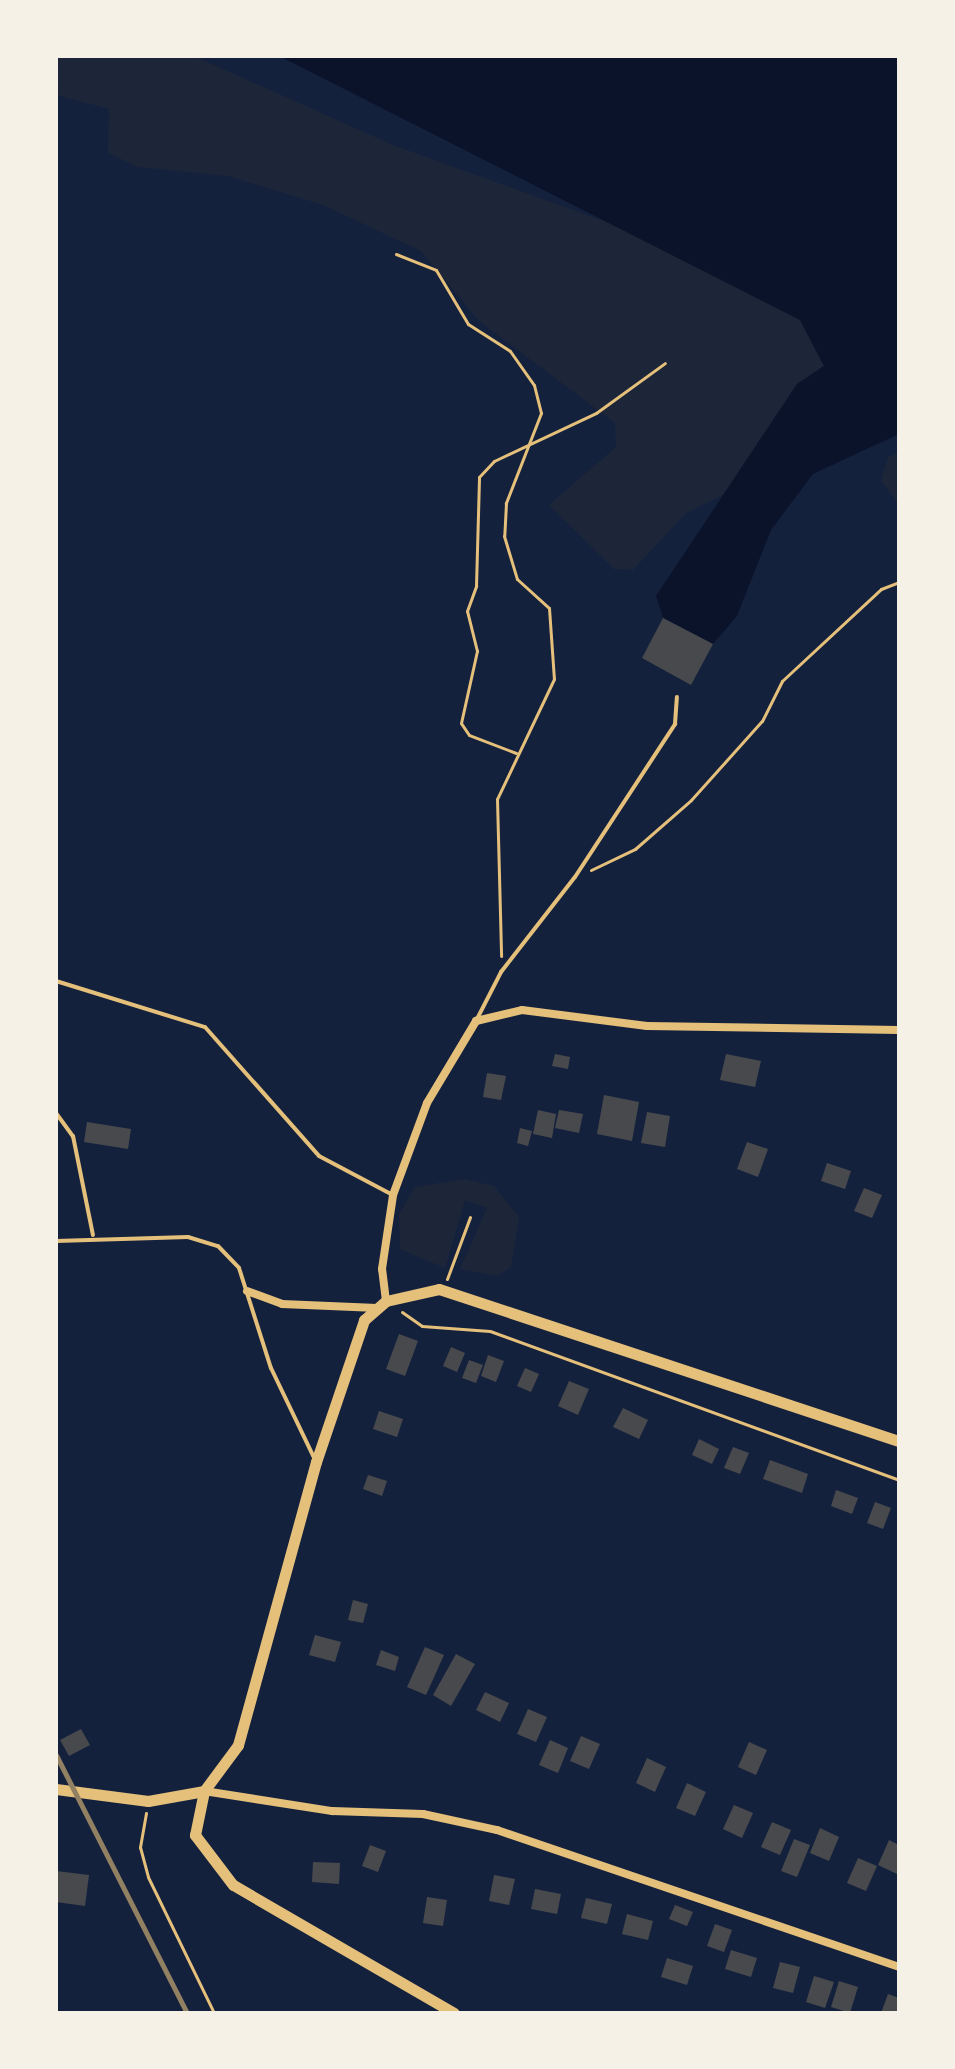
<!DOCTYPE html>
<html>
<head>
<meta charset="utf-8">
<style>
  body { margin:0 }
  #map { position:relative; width:955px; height:2069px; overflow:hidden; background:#14213d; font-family:Overpass,sans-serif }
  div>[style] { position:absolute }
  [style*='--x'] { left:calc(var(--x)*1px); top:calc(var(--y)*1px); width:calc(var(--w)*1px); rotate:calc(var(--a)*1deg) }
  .green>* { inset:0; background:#1d2539 }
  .water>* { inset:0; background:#0b132b }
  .building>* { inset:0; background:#48494c }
  .path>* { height:3px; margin:-1.5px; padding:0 1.5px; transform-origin:1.5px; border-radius:1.5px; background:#e5c07b }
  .service>* { height:4px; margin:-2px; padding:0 2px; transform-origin:2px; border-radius:2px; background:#e5c07b }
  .minor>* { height:8px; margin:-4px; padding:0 4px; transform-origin:4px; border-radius:4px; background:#e5c07b }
  .tertiary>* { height:11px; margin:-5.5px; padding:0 5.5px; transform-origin:5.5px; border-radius:5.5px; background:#e5c07b }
  .rail>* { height:5px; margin:-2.5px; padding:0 2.5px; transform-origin:2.5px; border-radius:2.5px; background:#918062 }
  span { translate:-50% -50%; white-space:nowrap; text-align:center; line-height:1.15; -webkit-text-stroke:6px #f6f1e7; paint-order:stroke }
  .frame { position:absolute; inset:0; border:58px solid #f6f1e7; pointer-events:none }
</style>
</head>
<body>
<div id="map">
  <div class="green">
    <div style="clip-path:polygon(56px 56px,194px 56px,393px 145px,612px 224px,800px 320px,824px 366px,797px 384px,723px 495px,686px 513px,633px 570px,614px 569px,549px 505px,616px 447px,615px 423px,479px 321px,421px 251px,323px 205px,228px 176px,138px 167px,108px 153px,109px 109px,56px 95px)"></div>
    <div style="clip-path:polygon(899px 452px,899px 505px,881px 481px,888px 457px)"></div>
    <div style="clip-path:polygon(464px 1179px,494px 1186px,519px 1217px,511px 1267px,498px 1276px,460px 1269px,487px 1208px,465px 1200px,445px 1268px,400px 1249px,399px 1215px,415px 1187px)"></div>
  </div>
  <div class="water">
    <div style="clip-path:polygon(279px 56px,899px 56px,899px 434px,813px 474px,771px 530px,737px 616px,713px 644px,663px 618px,656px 596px,797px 384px,824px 366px,800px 320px)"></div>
  </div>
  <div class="building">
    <div style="clip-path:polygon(663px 618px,713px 644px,691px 685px,642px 658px)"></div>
    <div style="clip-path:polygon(555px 1054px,570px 1057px,568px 1069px,552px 1066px)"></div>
    <div style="clip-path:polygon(726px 1054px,761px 1061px,755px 1087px,720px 1080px)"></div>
    <div style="clip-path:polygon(487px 1073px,506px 1076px,501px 1100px,483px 1097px)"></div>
    <div style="clip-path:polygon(604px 1095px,639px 1102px,632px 1141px,597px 1134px)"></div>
    <div style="clip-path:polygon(538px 1110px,556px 1114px,552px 1138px,533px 1134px)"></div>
    <div style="clip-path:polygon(559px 1110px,583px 1114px,579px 1133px,555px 1128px)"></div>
    <div style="clip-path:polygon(647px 1112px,670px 1116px,665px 1147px,641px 1143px)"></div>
    <div style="clip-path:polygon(87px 1122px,131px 1129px,128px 1149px,84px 1142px)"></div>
    <div style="clip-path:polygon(520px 1128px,532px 1131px,528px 1146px,517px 1143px)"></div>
    <div style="clip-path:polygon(747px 1142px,768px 1149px,758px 1177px,737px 1169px)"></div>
    <div style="clip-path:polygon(827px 1163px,851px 1171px,845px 1189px,821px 1181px)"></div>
    <div style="clip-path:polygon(864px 1188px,882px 1195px,872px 1218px,854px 1211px)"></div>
    <div style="clip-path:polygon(399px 1334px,418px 1341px,405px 1376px,386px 1369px)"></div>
    <div style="clip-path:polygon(451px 1347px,465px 1353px,457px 1372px,443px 1366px)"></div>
    <div style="clip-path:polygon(488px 1355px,504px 1361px,496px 1382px,481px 1376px)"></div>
    <div style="clip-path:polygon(469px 1360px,483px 1365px,476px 1383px,462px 1378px)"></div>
    <div style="clip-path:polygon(525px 1368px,539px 1374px,531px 1392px,517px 1386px)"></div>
    <div style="clip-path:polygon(569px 1381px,589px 1389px,578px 1415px,558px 1406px)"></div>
    <div style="clip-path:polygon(623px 1408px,648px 1420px,639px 1439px,613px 1427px)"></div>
    <div style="clip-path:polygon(379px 1411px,403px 1419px,397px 1437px,373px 1429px)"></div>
    <div style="clip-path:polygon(699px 1439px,719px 1449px,712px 1464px,692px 1455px)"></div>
    <div style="clip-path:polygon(733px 1447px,749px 1453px,740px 1474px,724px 1468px)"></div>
    <div style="clip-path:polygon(770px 1460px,808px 1474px,802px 1493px,763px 1479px)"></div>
    <div style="clip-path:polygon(368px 1475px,387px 1481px,382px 1496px,363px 1489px)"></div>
    <div style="clip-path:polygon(836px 1490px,858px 1498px,852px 1514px,831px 1506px)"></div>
    <div style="clip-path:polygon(875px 1502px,891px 1508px,883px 1529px,867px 1523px)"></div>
    <div style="clip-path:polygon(353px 1600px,368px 1604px,363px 1623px,348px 1620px)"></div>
    <div style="clip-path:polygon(315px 1635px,341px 1642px,335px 1662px,309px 1655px)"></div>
    <div style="clip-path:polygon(425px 1647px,444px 1655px,426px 1695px,407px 1687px)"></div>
    <div style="clip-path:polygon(381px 1650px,399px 1657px,395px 1671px,376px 1665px)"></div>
    <div style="clip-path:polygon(456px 1654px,475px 1664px,451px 1706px,433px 1695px)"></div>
    <div style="clip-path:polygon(485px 1692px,509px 1703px,500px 1722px,476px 1710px)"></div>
    <div style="clip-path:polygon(528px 1709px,547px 1717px,536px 1742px,517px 1734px)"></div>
    <div style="clip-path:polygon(81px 1729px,90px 1745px,69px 1756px,60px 1740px)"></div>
    <div style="clip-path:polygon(581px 1736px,600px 1744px,589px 1769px,570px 1761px)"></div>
    <div style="clip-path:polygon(550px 1740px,568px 1748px,558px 1773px,539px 1765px)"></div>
    <div style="clip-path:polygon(749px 1742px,767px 1750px,756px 1775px,738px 1767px)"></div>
    <div style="clip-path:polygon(647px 1758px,666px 1767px,655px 1792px,636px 1783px)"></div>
    <div style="clip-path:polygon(687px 1783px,706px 1792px,695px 1816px,676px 1808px)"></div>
    <div style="clip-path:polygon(734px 1805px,753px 1813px,742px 1838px,723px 1829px)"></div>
    <div style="clip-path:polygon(772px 1822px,791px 1830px,780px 1855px,761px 1847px)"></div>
    <div style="clip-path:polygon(820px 1828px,839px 1837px,829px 1861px,810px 1853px)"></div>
    <div style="clip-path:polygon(794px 1839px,810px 1845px,797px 1877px,781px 1871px)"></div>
    <div style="clip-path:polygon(889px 1840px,899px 1845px,897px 1874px,878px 1865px)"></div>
    <div style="clip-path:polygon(370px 1845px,386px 1851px,378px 1872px,362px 1866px)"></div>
    <div style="clip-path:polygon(858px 1858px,877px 1866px,866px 1891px,847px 1883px)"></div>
    <div style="clip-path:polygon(313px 1862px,340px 1863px,339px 1884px,312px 1882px)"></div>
    <div style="clip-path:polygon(56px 1871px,89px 1875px,85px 1906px,56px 1902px)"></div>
    <div style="clip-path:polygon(494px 1875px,515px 1879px,509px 1905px,489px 1901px)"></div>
    <div style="clip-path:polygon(535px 1889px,561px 1894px,557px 1914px,531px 1909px)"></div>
    <div style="clip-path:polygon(427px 1897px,447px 1900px,443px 1926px,423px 1923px)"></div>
    <div style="clip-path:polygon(586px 1898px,612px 1904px,607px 1924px,581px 1918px)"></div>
    <div style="clip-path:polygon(675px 1905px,693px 1912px,687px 1926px,669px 1919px)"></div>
    <div style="clip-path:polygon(627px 1914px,653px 1921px,648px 1940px,622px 1934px)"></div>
    <div style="clip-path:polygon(715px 1924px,732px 1930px,724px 1952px,707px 1946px)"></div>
    <div style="clip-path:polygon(731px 1950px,757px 1958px,751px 1977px,725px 1969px)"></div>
    <div style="clip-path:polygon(667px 1958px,693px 1966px,687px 1985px,661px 1977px)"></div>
    <div style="clip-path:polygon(780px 1962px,800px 1967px,793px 1993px,773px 1988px)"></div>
    <div style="clip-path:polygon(814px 1976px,834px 1982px,825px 2008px,806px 2002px)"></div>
    <div style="clip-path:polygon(839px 1981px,858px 1987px,850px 2013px,831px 2007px)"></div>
    <div style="clip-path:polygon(888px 1994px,899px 1998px,899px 2013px,881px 2013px)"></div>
  </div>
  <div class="path">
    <div style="--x:396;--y:254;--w:43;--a:21.8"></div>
    <div style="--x:436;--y:270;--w:63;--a:59.3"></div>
    <div style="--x:468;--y:324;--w:50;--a:32.7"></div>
    <div style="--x:510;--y:351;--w:42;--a:54.8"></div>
    <div style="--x:534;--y:385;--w:29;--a:76"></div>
    <div style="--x:541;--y:413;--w:97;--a:111.3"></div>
    <div style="--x:506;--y:503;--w:33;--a:93"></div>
    <div style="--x:504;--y:536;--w:45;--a:73.2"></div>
    <div style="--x:517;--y:579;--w:43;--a:42.2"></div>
    <div style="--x:549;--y:608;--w:71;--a:86"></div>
    <div style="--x:554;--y:679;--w:133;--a:115.4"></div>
    <div style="--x:497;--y:799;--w:157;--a:88.5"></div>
    <div style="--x:516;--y:753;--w:50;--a:-159"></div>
    <div style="--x:469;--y:735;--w:14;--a:-124"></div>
    <div style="--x:461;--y:723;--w:74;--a:-77.5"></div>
    <div style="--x:477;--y:651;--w:41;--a:-104"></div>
    <div style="--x:467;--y:611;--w:27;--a:-70"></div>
    <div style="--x:476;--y:586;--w:109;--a:-88.4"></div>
    <div style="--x:479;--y:477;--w:22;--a:-47"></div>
    <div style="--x:494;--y:461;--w:113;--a:-25.2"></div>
    <div style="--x:596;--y:413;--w:85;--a:-35.9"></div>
    <div style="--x:591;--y:870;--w:49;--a:-25.5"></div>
    <div style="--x:635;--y:849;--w:74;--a:-41.2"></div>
    <div style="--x:691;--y:800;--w:106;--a:-48.1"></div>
    <div style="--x:762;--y:721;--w:45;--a:-63.4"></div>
    <div style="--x:782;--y:681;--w:135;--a:-42.9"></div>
    <div style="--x:881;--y:589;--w:19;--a:-21"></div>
    <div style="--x:447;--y:1279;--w:66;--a:-69.6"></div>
    <div style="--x:402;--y:1312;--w:24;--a:35"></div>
    <div style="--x:422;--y:1326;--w:68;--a:4.2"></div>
    <div style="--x:490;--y:1331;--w:435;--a:20"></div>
    <div style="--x:146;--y:1813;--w:35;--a:100"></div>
    <div style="--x:140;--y:1847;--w:31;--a:75"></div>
    <div style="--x:148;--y:1877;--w:151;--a:64.1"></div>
  </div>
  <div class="service">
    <div style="--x:56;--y:981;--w:156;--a:17.2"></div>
    <div style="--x:205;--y:1027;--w:172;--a:48.5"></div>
    <div style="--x:319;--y:1156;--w:84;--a:27.8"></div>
    <div style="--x:477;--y:1019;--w:53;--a:-62.9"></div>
    <div style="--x:501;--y:972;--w:120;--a:-52.1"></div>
    <div style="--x:575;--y:877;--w:183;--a:-56.8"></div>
    <div style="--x:675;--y:724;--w:27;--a:-86"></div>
    <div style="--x:56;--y:1113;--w:29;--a:54"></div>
    <div style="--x:73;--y:1136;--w:101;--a:78.6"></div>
    <div style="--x:56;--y:1241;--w:132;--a:-1.7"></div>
    <div style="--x:188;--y:1237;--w:31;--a:17"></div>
    <div style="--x:218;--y:1246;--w:30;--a:46"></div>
    <div style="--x:239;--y:1268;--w:105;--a:72.3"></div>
    <div style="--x:271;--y:1368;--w:102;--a:64.4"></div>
  </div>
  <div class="minor">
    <div style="--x:247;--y:1291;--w:37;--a:20"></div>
    <div style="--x:282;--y:1304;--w:95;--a:2.4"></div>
    <div style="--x:386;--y:1301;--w:32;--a:-97"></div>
    <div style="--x:382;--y:1269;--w:75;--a:-81.5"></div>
    <div style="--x:393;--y:1195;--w:98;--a:-69.7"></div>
    <div style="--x:427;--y:1103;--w:96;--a:-59.1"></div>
    <div style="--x:476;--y:1021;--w:47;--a:-13.4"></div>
    <div style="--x:522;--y:1010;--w:126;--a:7.3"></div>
    <div style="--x:647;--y:1026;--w:252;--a:0.9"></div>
    <div style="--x:204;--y:1791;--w:130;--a:8.9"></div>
    <div style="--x:332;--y:1811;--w:91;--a:1.9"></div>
    <div style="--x:423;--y:1814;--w:76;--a:12.2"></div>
    <div style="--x:497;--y:1830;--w:425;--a:18.8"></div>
  </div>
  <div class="tertiary">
    <div style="--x:56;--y:1789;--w:93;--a:7.4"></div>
    <div style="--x:148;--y:1801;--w:57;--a:-10.1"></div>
    <div style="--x:454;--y:2013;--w:255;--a:-149.9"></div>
    <div style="--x:233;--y:1885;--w:63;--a:-127.2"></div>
    <div style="--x:195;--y:1835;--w:45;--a:-78.4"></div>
    <div style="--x:204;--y:1791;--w:57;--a:-53.5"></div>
    <div style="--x:238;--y:1745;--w:294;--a:-74.6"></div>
    <div style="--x:316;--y:1462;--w:150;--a:-71.3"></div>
    <div style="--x:364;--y:1320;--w:29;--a:-41"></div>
    <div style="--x:386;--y:1301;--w:54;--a:-12.8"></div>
    <div style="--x:439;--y:1289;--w:484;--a:18.3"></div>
  </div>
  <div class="rail">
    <div style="--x:56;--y:1755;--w:289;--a:63.1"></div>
  </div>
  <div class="frame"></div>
</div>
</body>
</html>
